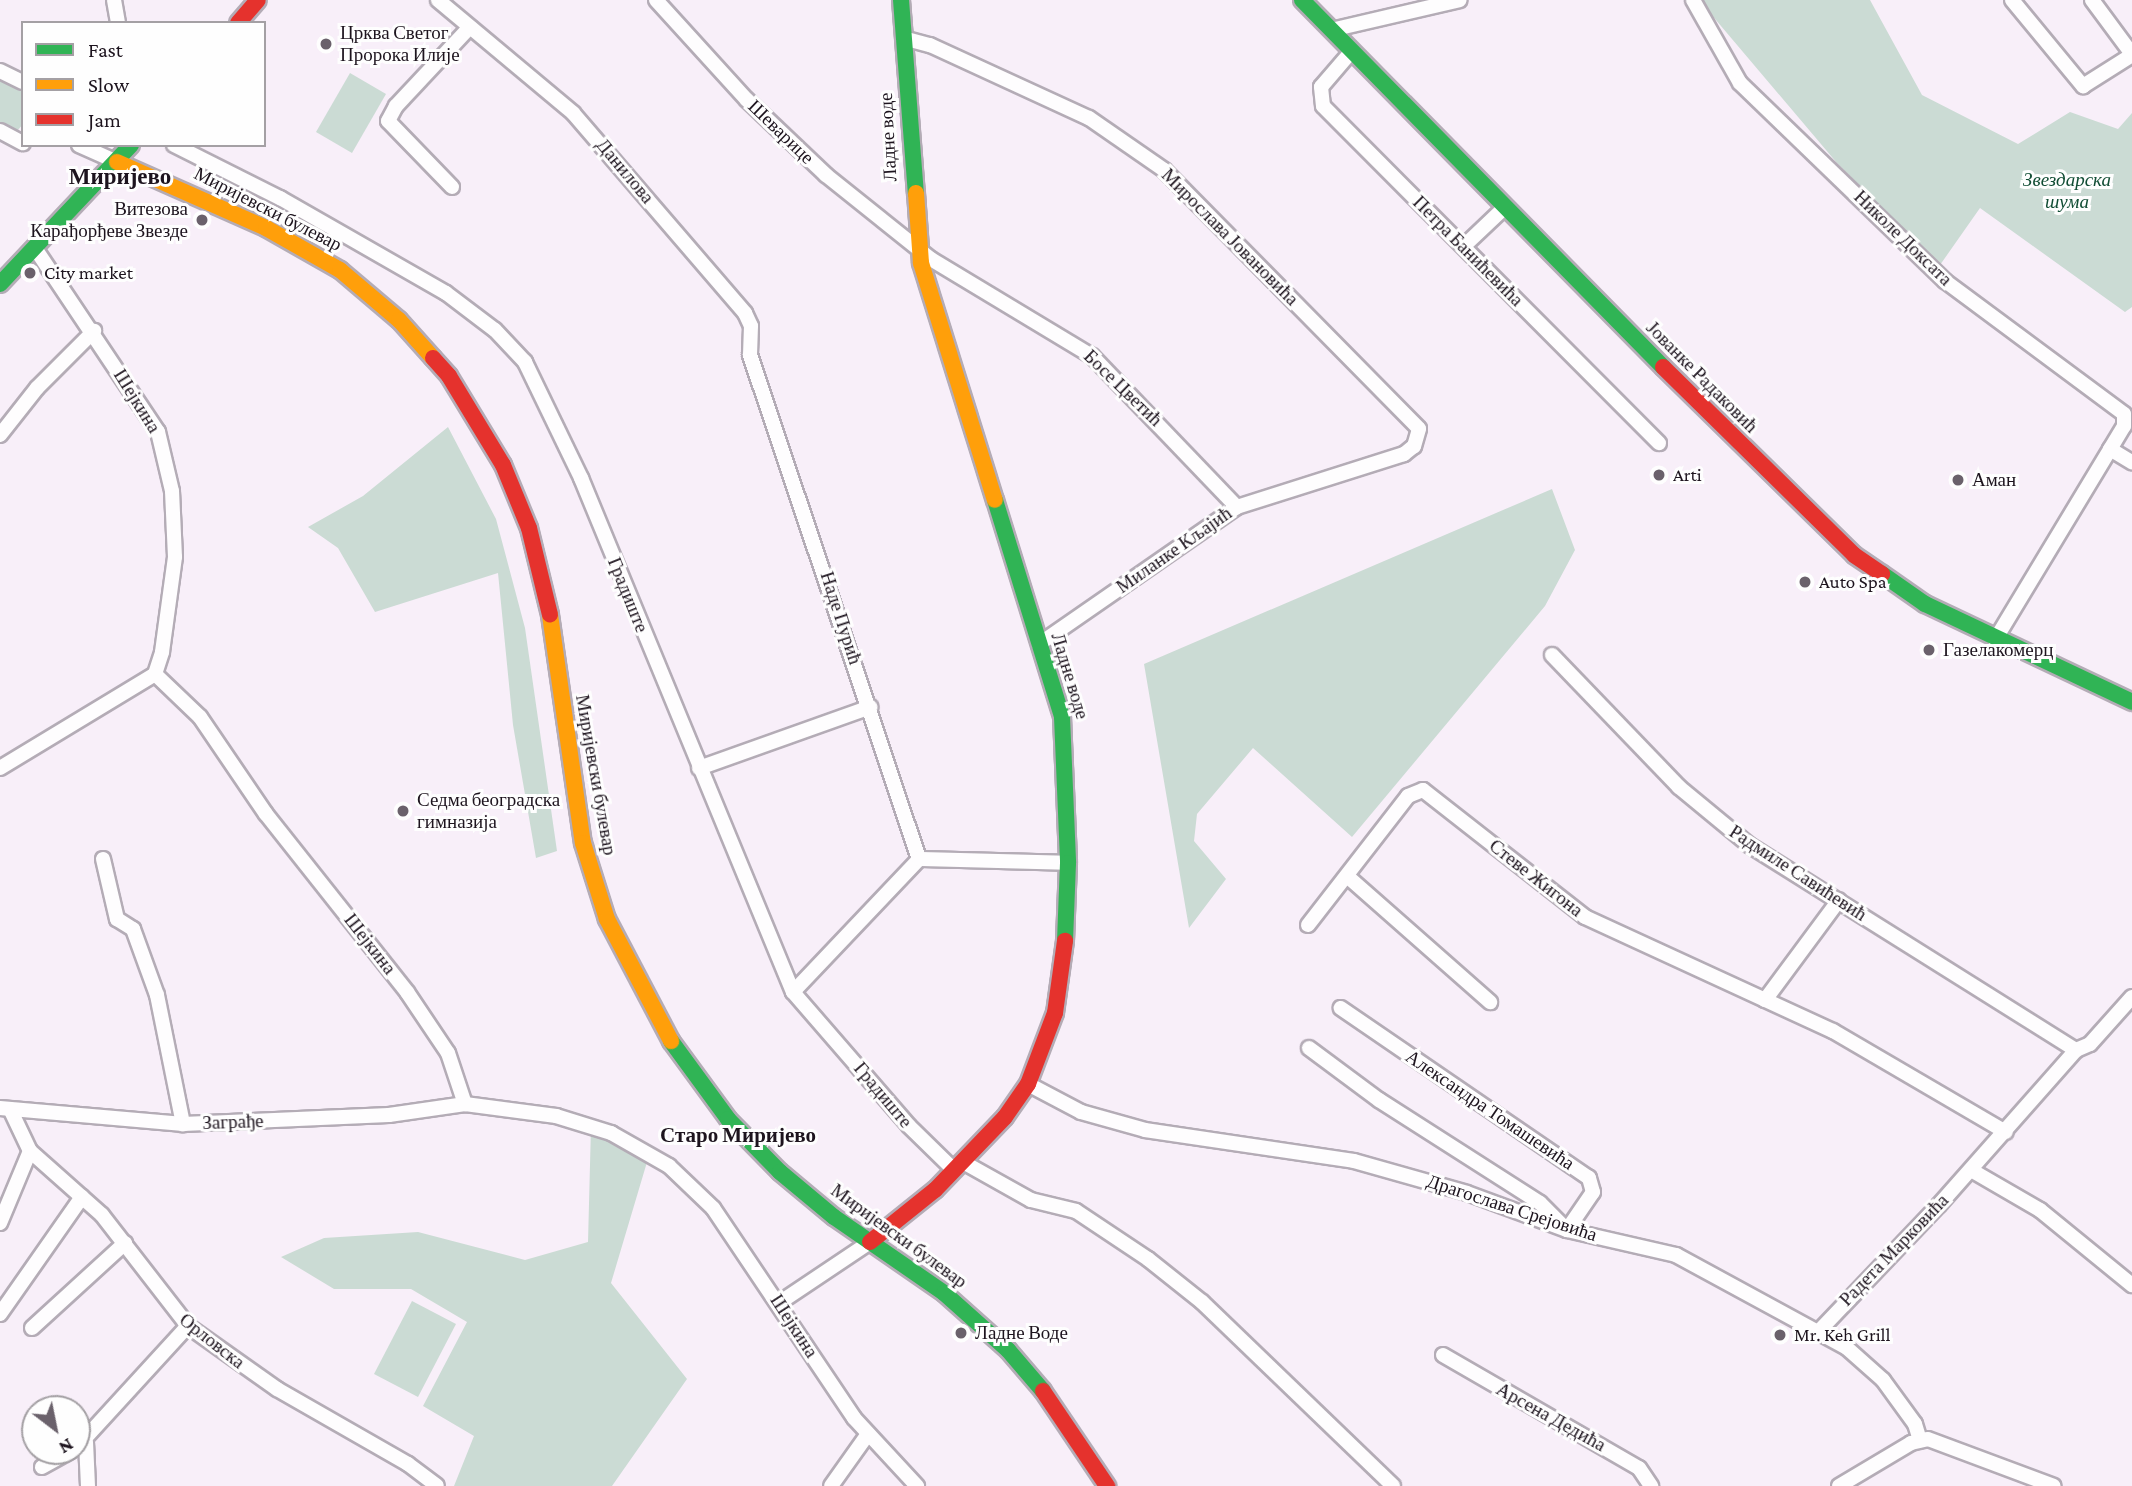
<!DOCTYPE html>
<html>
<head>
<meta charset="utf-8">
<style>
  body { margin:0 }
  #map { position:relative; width:2132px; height:1486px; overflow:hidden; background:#f8eff9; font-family:"Crimson Pro",serif }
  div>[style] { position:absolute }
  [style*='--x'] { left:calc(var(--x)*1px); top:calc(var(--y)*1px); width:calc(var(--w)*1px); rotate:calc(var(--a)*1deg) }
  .green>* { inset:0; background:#cbdbd4 }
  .roads { filter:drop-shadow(2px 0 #b4acb6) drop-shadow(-2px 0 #b4acb6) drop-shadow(0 2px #b4acb6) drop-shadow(0 -2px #b4acb6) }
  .street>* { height:14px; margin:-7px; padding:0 7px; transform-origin:7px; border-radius:7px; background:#fefdfe }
  .fast>* { height:16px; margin:-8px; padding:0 8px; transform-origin:8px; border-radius:8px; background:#30b455 }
  .slow>* { height:16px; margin:-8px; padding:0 8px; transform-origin:8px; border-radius:8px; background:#ff9f0a }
  .jam>* { height:16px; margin:-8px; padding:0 8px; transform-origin:8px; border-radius:8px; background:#e5322d }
  .dots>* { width:19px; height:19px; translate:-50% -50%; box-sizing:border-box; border:4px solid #fefefe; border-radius:50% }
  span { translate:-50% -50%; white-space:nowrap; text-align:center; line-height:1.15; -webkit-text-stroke:6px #fefefe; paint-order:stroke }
  .poi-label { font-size:19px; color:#1d141e }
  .left { translate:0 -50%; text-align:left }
  .right { translate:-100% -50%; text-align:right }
  .street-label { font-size:19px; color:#1d141e }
  .park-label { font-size:19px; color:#114d34; font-style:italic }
  .neighbourhood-label { font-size:21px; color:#1d141e; font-weight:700 }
  .quarter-label { font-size:23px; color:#1d141e; font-weight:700 }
  .legend { position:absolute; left:21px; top:21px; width:245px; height:126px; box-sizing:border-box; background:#fefefe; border:2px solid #a4a0a4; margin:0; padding:9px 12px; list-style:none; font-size:21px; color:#1d141e }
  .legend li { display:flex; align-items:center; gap:14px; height:35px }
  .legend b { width:35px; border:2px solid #a4a0a4 }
  .north { position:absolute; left:21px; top:1395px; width:70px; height:70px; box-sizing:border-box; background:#fefefe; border:2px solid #a4a0a4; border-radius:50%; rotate:148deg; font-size:19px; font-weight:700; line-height:28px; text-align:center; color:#1d141e }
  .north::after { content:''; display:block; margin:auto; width:24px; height:32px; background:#6a616b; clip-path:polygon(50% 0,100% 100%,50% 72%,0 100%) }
</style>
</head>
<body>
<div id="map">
  <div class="green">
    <div style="clip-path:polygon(1699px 0,1870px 0,1922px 95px,2018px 144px,2070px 112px,2118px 129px,2132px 113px,2132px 307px,2125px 312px,1980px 208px,1940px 265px,1837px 163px)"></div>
    <div style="clip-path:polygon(350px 73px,386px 94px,352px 153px,316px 132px)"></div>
    <div style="clip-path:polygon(0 81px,23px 91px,23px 124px,18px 130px,0 125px)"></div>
    <div style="clip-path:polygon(448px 427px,496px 519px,525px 628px,557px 851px,536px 858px,513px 725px,498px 573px,375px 612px,338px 548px,308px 527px,363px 496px)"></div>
    <div style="clip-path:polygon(1552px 489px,1575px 550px,1545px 606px,1352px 837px,1253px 748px,1197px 814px,1194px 841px,1226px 879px,1189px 928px,1144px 664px)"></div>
    <div style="clip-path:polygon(591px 1126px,650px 1152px,611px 1283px,687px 1379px,612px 1486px,454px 1486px,474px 1436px,423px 1406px,467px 1322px,411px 1289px,334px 1289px,281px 1257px,324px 1238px,418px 1232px,525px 1260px,588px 1242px)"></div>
    <div style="clip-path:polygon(412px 1301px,456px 1324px,418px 1397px,374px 1374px)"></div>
  </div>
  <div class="roads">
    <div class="street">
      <div style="--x:114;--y:0;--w:23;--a:80"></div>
      <div style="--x:438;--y:0;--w:176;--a:39.9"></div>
      <div style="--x:573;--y:113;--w:264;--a:49.3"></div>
      <div style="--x:745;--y:313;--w:14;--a:65"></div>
      <div style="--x:751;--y:326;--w:29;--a:92"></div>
      <div style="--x:750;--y:355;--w:532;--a:71.46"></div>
      <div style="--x:656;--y:0;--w:135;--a:47.7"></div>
      <div style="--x:747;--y:100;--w:109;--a:43.5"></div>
      <div style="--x:826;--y:175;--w:134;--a:38.7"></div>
      <div style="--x:931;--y:259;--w:188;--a:31.1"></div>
      <div style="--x:1092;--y:356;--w:209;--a:46.2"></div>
      <div style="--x:1693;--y:0;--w:95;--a:60.5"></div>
      <div style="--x:1740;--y:83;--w:285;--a:44"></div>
      <div style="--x:1945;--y:281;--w:223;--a:36.6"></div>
      <div style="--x:2124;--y:414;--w:12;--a:90"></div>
      <div style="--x:2124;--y:426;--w:27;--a:121"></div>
      <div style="--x:2110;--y:449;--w:26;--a:31"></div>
      <div style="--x:2012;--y:0;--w:112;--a:50.5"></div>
      <div style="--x:2083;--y:86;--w:58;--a:-32.3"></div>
      <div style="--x:2092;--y:0;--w:67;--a:53.5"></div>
      <div style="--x:1331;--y:30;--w:132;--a:-13.1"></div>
      <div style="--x:903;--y:38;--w:28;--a:15"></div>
      <div style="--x:930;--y:45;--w:175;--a:24.7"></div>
      <div style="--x:1089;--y:118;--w:91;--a:34.7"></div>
      <div style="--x:1164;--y:170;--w:363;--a:45.4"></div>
      <div style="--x:1419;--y:429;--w:18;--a:106"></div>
      <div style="--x:1414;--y:446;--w:13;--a:141"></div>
      <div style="--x:1404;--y:454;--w:175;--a:162.4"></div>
      <div style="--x:1237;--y:507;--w:241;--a:145.3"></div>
      <div style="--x:1351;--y:52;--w:46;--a:130.6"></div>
      <div style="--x:1321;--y:87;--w:19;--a:84"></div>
      <div style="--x:1323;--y:106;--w:476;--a:45.1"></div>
      <div style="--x:0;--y:71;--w:25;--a:26"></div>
      <div style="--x:0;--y:131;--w:26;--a:28"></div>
      <div style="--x:79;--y:145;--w:42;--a:24.1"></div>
      <div style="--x:174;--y:145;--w:119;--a:26.6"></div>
      <div style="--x:280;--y:198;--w:191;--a:29.8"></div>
      <div style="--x:446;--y:293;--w:61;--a:37.1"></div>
      <div style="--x:495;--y:330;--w:44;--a:46.8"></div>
      <div style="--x:525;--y:362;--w:129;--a:64.2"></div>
      <div style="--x:581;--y:478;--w:556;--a:67.59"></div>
      <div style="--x:793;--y:992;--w:177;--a:49.1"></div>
      <div style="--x:909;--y:1126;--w:63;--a:44.4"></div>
      <div style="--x:452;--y:187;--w:92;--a:-134.1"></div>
      <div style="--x:388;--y:121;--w:17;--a:-62"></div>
      <div style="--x:396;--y:106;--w:108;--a:-46.9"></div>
      <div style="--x:1464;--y:246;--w:54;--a:-43.5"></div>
      <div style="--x:0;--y:435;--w:60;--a:-51.8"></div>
      <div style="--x:37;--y:388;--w:81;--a:-45"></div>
      <div style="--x:1995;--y:640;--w:223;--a:-58.9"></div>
      <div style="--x:1552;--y:655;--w:183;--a:46.1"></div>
      <div style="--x:1679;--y:787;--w:91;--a:39.6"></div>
      <div style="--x:1749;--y:845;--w:386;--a:32.1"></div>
      <div style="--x:155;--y:674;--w:62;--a:43.7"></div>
      <div style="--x:200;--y:717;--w:117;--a:55.8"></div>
      <div style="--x:266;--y:814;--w:227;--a:51.6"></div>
      <div style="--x:407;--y:992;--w:73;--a:56.1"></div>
      <div style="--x:448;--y:1053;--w:54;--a:71.6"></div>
      <div style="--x:0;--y:768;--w:181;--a:-31.2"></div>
      <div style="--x:155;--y:674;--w:23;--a:-72"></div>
      <div style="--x:162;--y:652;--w:96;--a:-82.2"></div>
      <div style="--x:175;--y:557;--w:66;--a:-92.6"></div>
      <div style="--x:172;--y:491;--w:61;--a:-103.3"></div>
      <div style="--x:158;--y:432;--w:219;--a:-123.8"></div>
      <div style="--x:699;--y:768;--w:182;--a:-19.6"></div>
      <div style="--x:103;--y:859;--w:62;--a:76.9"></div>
      <div style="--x:117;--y:919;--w:19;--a:32"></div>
      <div style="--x:133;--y:929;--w:70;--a:70"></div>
      <div style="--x:157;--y:995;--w:132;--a:78.6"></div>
      <div style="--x:1347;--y:876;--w:191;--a:41.4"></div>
      <div style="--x:1308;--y:925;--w:163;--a:-52.2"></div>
      <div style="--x:1408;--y:796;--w:16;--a:-22"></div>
      <div style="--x:1423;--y:790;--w:206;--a:38.1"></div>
      <div style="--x:1585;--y:917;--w:273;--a:24.7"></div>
      <div style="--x:1833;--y:1031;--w:200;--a:30.3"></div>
      <div style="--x:793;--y:992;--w:183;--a:-46.5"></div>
      <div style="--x:919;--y:859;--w:149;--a:1.5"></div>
      <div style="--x:1765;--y:1000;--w:124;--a:-53.5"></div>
      <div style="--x:1309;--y:1048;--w:87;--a:36.6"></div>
      <div style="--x:1379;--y:1100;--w:191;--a:32.6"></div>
      <div style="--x:1540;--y:1203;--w:38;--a:45"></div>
      <div style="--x:1567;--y:1230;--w:46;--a:-55.6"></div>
      <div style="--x:1593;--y:1192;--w:15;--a:-106"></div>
      <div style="--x:1589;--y:1178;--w:301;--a:-145.6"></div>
      <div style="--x:1028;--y:1084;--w:60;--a:27.8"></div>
      <div style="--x:1081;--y:1112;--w:66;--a:15.7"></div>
      <div style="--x:1145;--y:1130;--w:211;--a:8.4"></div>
      <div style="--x:1354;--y:1161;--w:117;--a:15.8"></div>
      <div style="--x:1467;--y:1193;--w:107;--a:20.3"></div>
      <div style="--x:1567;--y:1230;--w:112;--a:12.9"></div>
      <div style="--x:1676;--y:1255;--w:195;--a:28.5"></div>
      <div style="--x:1847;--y:1348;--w:48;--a:41.6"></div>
      <div style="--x:1883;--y:1380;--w:54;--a:54"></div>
      <div style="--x:1915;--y:1424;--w:17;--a:73"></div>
      <div style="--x:0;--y:1108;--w:184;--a:5"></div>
      <div style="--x:183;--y:1124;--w:206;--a:-2.5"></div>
      <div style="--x:389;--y:1115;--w:77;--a:-8.2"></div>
      <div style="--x:465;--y:1104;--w:92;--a:7.5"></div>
      <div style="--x:556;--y:1116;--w:58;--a:17.2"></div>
      <div style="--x:611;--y:1133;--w:67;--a:29.6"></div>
      <div style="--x:669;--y:1166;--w:61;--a:43.7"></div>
      <div style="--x:713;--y:1208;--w:253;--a:56.1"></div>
      <div style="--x:854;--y:1418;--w:93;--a:47.2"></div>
      <div style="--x:11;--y:1111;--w:44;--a:64.6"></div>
      <div style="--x:30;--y:1151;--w:96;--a:41.6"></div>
      <div style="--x:102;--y:1215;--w:140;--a:52.2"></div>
      <div style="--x:188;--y:1326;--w:109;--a:35.3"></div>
      <div style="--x:277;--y:1389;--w:151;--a:29.8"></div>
      <div style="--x:408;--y:1464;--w:36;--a:37"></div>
      <div style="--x:963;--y:1162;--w:78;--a:29.2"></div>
      <div style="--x:1031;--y:1200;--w:46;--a:13.7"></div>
      <div style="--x:1076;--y:1211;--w:87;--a:33.7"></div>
      <div style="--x:1148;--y:1259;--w:69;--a:38.5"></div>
      <div style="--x:1202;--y:1302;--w:265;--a:43.9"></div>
      <div style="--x:1971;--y:1170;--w:80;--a:30.1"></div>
      <div style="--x:2040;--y:1210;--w:119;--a:39.2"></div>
      <div style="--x:0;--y:1223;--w:78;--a:-67.4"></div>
      <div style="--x:779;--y:1303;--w:110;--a:-33.8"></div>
      <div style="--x:0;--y:1314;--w:143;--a:-55"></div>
      <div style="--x:32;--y:1328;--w:126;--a:-42.4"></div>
      <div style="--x:1819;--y:1331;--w:174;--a:-46.4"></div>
      <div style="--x:1939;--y:1205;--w:207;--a:-48.5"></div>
      <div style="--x:2076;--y:1050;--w:15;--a:-23"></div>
      <div style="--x:2090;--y:1044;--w:63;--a:-48.2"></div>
      <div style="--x:1443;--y:1355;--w:226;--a:30"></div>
      <div style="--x:1639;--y:1468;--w:22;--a:56"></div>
      <div style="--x:86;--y:1442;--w:44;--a:87.4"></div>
      <div style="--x:77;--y:1447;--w:164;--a:-47.5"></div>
      <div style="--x:42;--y:1467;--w:33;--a:-29"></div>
      <div style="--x:831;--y:1486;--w:64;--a:-54.6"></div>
      <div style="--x:1839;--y:1486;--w:84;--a:-30.8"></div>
      <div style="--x:1911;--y:1443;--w:17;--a:-13"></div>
      <div style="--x:1928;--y:1439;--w:134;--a:20.5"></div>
    </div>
    <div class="fast">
      <div style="--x:901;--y:0;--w:194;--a:85.6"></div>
      <div style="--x:1302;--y:0;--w:515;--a:45.47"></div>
      <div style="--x:0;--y:284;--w:191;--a:-46.7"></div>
      <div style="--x:995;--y:500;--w:227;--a:72.8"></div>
      <div style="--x:1062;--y:717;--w:146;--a:87.6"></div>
      <div style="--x:1068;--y:863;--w:78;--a:92.2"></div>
      <div style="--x:1882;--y:574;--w:52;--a:34.9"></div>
      <div style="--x:1925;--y:604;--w:229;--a:25.3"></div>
      <div style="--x:671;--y:1041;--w:97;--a:53.8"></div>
      <div style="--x:728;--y:1119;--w:74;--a:45.5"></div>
      <div style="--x:780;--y:1172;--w:70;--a:39.8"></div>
      <div style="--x:834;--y:1217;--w:134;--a:34.6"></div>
      <div style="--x:944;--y:1293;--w:86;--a:41.7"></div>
      <div style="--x:1008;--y:1350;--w:54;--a:49.5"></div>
    </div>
    <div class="slow">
      <div style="--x:117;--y:162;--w:163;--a:23.9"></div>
      <div style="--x:266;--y:228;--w:85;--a:29.6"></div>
      <div style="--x:340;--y:270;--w:77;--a:40.3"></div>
      <div style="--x:399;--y:320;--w:51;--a:48.2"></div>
      <div style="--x:916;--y:193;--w:70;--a:85.9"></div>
      <div style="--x:921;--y:263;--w:248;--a:72.7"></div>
      <div style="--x:550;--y:615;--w:230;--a:81.8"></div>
      <div style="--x:583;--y:843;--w:80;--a:72.5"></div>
      <div style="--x:607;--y:919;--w:138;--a:62.3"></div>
    </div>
    <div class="jam">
      <div style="--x:238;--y:23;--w:30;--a:-49"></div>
      <div style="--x:433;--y:358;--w:24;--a:48"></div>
      <div style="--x:449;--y:376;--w:104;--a:58.8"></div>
      <div style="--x:503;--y:465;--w:68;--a:67.6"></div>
      <div style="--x:529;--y:528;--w:89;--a:76.4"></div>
      <div style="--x:1663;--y:367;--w:268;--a:44.5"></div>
      <div style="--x:1854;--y:555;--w:34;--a:34"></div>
      <div style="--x:870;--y:1242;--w:83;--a:-38.7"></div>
      <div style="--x:935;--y:1190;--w:101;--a:-46.2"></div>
      <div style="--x:1005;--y:1117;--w:40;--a:-55.1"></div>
      <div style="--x:1028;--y:1084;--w:76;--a:-69.2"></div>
      <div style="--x:1055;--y:1013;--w:73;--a:-82.1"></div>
      <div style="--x:1043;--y:1391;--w:115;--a:56"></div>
    </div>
  </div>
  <div class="dots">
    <div style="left:326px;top:44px;background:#6a616b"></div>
    <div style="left:202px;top:220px;background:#6a616b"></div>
    <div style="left:30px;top:273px;background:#6a616b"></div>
    <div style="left:1659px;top:475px;background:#6a616b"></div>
    <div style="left:1958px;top:480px;background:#6a616b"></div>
    <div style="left:1805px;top:582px;background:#6a616b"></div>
    <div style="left:1929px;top:650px;background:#6a616b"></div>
    <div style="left:403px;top:811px;background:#6a616b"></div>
    <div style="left:961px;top:1333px;background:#6a616b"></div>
    <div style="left:1780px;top:1335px;background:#6a616b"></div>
  </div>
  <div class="poi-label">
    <span class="left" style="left:340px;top:44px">Црква Светог<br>Пророка Илије</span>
    <span class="right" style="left:188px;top:220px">Витезова<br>Карађорђеве Звезде</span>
    <span class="left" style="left:44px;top:273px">City market</span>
    <span class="left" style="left:1673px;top:475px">Arti</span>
    <span class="left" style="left:1972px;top:480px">Аман</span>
    <span class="left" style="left:1819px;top:582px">Auto Spa</span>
    <span class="left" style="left:1943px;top:650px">Газелакомерц</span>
    <span class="left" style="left:417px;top:811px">Седма београдска<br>гимназија</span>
    <span class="left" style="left:975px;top:1333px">Ладне Воде</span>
    <span class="left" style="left:1794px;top:1335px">Mr. Keh Grill</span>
  </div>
  <div class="street-label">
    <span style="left:781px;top:132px;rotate:44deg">Шеварице</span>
    <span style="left:888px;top:137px;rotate:-93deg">Ладне воде</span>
    <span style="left:625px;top:171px;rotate:50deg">Данилова</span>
    <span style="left:268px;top:209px;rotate:27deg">Миријевски булевар</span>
    <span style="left:1230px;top:237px;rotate:45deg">Мирослава Јовановића</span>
    <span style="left:1903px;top:238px;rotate:44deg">Николе Доксата</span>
    <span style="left:1468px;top:251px;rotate:45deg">Петра Банићевића</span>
    <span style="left:1702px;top:377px;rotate:45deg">Јованке Радаковић</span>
    <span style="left:1123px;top:388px;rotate:44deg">Босе Цветић</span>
    <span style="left:137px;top:401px;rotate:58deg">Шејкина</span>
    <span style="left:1174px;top:550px;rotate:-35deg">Миланке Кљајић</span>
    <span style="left:628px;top:595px;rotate:68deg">Градиште</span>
    <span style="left:841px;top:618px;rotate:72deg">Наде Пурић</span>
    <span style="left:1070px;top:676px;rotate:73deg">Ладне воде</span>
    <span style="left:596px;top:775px;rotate:80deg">Миријевски булевар</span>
    <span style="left:1798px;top:873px;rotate:33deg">Радмиле Савићевић</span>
    <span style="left:1536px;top:878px;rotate:38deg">Стеве Жигона</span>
    <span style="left:370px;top:944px;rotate:52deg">Шејкина</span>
    <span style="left:883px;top:1095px;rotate:50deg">Градиште</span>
    <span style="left:1490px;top:1110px;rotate:34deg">Александра Томашевића</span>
    <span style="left:233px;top:1122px;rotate:-2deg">Заграђе</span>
    <span style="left:1512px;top:1208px;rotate:18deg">Драгослава Срејовића</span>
    <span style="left:899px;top:1236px;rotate:36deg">Миријевски булевар</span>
    <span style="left:1894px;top:1250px;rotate:-46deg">Радета Марковића</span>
    <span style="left:794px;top:1326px;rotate:57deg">Шејкина</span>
    <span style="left:212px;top:1341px;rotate:38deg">Орловска</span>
    <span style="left:1551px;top:1417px;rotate:29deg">Арсена Дедића</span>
  </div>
  <div class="park-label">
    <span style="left:2067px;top:191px">Звездарска<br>шума</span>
  </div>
  <div class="neighbourhood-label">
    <span style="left:738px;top:1135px">Старо Миријево</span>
  </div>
  <div class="quarter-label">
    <span style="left:120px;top:176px">Миријево</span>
  </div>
  <ul class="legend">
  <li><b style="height:9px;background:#30b455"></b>Fast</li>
  <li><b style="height:9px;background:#ff9f0a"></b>Slow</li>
  <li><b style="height:9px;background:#e5322d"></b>Jam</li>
  </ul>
  <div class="north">N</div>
</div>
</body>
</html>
